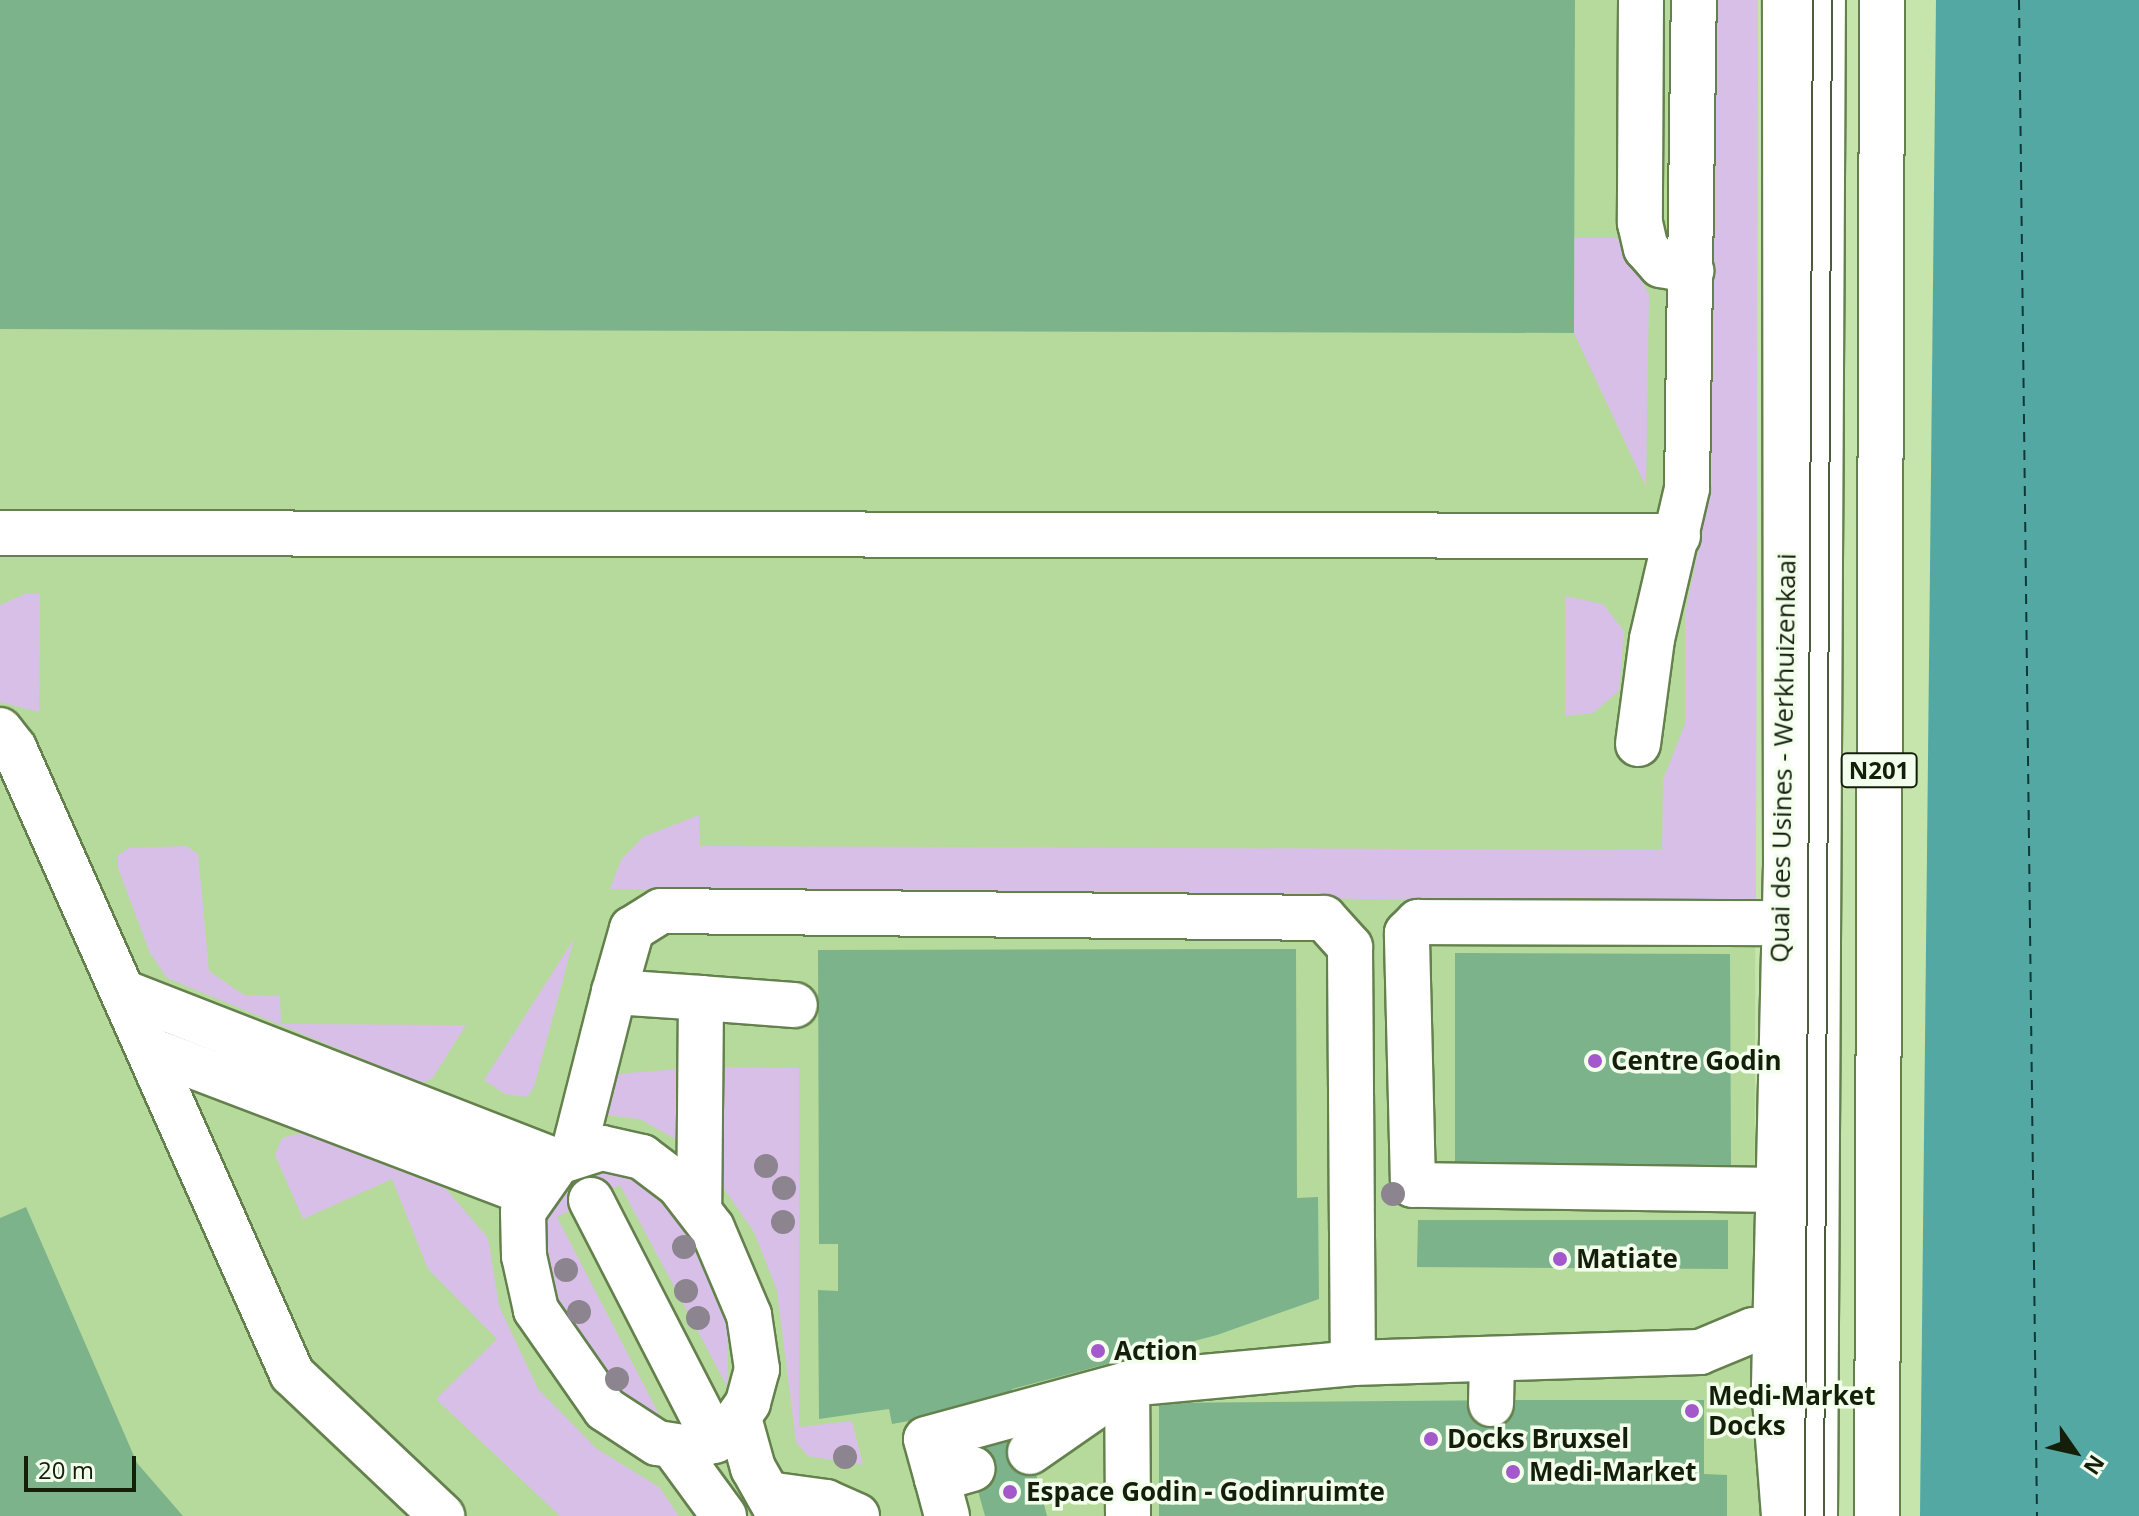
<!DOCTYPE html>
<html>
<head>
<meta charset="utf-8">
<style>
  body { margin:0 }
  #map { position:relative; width:2139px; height:1516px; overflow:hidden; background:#c5e5ad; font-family:"Open Sans",sans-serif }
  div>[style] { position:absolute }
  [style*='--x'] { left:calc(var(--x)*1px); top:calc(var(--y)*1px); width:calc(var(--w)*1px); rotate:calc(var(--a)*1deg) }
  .built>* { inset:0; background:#b6da9b }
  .green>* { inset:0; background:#d8bfe8 }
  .water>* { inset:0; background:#53a8a4 }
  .ferry>* { height:2px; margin-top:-1px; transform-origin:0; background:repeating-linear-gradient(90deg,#0e3736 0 10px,transparent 0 18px) }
  .building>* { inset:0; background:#7db38b }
  .roads { filter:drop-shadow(2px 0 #64814d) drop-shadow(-2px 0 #64814d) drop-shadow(0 2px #64814d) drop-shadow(0 -2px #64814d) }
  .minor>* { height:44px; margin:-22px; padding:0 22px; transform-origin:22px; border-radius:22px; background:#fff }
  .major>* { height:44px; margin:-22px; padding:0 22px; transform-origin:22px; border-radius:22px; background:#fff }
  .tram>* { height:2px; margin:-1px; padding:0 1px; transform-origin:1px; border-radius:1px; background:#4c5d3d }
  .trees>* { width:24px; height:24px; margin:-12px; border-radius:50%; background:#8c848e }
  .dots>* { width:22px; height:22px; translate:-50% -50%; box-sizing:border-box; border:4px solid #f4feed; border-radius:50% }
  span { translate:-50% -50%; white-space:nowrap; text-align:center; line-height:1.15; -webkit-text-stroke:7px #f4feed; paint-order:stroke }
  .shield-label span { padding:2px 6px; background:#f4feed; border:2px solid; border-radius:6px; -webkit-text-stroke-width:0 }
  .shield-label { font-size:24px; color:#141f0a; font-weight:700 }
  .street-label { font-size:26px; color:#141f0a }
  .poi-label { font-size:26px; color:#141f0a; font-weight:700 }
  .left { translate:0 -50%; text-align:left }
  .north { position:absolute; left:2035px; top:1412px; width:80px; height:80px; -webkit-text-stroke:6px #f4feed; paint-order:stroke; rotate:124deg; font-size:22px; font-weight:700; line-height:32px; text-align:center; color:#141f0a }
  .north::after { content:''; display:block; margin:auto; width:28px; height:36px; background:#141f0a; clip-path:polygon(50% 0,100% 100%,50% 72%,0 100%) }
  .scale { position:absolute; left:24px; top:1456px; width:112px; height:36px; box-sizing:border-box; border:4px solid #141f0a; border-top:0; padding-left:10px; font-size:24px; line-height:28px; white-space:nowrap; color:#141f0a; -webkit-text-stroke:6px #f4feed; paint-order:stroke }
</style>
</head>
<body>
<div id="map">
  <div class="built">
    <div style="clip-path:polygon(0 0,1758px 0,1754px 1388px,1765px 1516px,0 1516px)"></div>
  </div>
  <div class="green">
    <div style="clip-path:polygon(1714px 0,1758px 0,1756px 904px,610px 889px,621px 860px,643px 837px,699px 815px,700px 846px,1662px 850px,1663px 780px,1685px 724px,1685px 614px,1710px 493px)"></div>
    <div style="clip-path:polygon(1574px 238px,1617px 238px,1649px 294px,1646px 487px,1574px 333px)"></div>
    <div style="clip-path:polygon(25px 594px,40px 594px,39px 712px,0 702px,0 605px)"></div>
    <div style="clip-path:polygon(1565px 596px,1603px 604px,1624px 631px,1619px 691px,1593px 713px,1565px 716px)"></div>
    <div style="clip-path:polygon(129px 848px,186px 846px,198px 854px,209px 971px,244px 995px,280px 996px,281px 1024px,466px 1025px,432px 1079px,421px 1083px,167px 978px,150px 953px,118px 868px,118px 855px)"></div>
    <div style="clip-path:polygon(574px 939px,534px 1087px,527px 1097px,505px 1094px,484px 1080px)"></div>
    <div style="clip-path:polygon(716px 1067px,799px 1068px,799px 1427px,852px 1421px,863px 1465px,808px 1456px,796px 1442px,777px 1290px,754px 1232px,718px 1180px)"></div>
    <div style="clip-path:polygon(677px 1069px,677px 1140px,640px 1119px,604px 1115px,617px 1074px)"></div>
    <div style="clip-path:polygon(302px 1133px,445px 1188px,488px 1238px,499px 1306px,538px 1389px,597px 1449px,659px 1487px,679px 1516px,560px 1516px,436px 1399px,497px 1339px,428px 1269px,392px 1179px,303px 1219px,275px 1155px,282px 1138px)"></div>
    <div style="clip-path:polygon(604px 1170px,625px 1171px,681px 1221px,727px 1318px,728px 1388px,620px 1185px,557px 1217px,664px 1424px,618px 1395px,554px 1298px,541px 1229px,546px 1204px,576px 1181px)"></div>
  </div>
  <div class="water">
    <div style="clip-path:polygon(1936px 0,2139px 0,2139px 1516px,1920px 1516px)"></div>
  </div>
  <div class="ferry">
    <div style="--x:2019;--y:0;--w:1516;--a:89.32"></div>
  </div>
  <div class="building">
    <div style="clip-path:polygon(0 0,1575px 0,1574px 333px,0 329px)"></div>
    <div style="clip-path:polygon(1296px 949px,1297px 1198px,1318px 1197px,1319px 1299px,1217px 1335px,1012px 1389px,1016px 1402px,892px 1424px,889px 1409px,819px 1419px,818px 1290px,838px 1291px,838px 1244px,819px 1244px,818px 950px)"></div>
    <div style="clip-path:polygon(1455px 953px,1730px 954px,1731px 1167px,1455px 1165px)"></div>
    <div style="clip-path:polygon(26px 1207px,137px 1463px,183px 1516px,0 1516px,0 1218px)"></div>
    <div style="clip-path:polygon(1418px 1220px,1728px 1220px,1728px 1269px,1417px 1267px)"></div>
    <div style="clip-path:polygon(1519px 1400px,1704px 1400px,1704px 1474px,1727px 1475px,1727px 1516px,1159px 1516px,1159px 1403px)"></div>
    <div style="clip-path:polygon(1024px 1428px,1047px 1516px,985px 1516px,965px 1444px)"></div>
  </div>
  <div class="roads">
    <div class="minor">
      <div style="--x:1641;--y:0;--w:223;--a:90.3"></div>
      <div style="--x:1640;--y:223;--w:26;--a:77"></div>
      <div style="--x:1646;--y:248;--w:23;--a:49"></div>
      <div style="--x:1661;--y:265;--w:31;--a:11"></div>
      <div style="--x:0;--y:533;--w:1678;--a:0.1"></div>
      <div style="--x:0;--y:730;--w:23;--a:52"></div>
      <div style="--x:14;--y:748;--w:685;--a:66.05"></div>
      <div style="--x:292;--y:1374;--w:207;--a:43.4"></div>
      <div style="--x:1638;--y:744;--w:106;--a:-82.4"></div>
      <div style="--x:1652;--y:639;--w:155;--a:-76.9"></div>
      <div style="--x:1687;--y:488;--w:488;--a:-89.2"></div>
      <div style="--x:123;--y:992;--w:467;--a:21.3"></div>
      <div style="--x:614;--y:992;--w:66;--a:-74.1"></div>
      <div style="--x:632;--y:929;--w:34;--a:-32"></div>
      <div style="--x:661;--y:911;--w:663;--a:0.6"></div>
      <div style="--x:1324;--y:918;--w:39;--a:48"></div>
      <div style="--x:1350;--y:947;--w:416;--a:89.6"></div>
      <div style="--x:701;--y:998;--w:94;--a:4.3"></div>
      <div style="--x:148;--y:1049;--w:409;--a:20.8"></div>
      <div style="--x:602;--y:1148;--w:41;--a:12.7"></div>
      <div style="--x:642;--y:1157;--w:46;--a:37.1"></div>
      <div style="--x:679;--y:1185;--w:54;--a:52.5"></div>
      <div style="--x:712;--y:1228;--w:95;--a:67"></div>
      <div style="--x:749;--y:1315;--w:55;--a:81.6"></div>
      <div style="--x:757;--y:1369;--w:35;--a:105"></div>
      <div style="--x:748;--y:1403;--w:32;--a:125"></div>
      <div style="--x:730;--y:1429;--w:39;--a:150"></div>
      <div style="--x:696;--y:1449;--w:39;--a:-171"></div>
      <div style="--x:657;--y:1443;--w:62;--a:-146.8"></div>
      <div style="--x:605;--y:1409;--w:121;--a:-124.9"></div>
      <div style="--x:536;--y:1310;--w:55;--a:-102.5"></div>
      <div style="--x:524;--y:1256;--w:44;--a:-91.3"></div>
      <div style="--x:523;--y:1212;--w:61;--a:-55"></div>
      <div style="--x:558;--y:1162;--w:46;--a:-17.7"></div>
      <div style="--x:573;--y:1154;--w:167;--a:-75.8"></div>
      <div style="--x:614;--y:992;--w:87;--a:3.9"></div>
      <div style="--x:701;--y:998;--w:210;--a:90.5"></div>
      <div style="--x:1776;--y:1190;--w:363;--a:-179.2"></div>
      <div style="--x:1413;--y:1185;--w:252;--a:-91.4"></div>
      <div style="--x:1407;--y:933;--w:16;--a:-45"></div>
      <div style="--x:1418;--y:922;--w:365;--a:0.2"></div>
      <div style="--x:591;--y:1200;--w:271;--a:62.8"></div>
      <div style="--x:1491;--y:1404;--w:45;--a:-88.7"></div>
      <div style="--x:739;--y:1418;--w:52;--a:74.4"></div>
      <div style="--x:753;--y:1468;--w:55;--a:60.6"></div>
      <div style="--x:675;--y:1449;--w:83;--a:53.8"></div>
      <div style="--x:1030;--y:1452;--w:88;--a:-34.8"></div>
      <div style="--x:937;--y:1479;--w:41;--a:-105.4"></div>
      <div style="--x:926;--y:1439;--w:208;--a:-15.3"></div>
      <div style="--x:768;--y:1494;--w:59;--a:7.9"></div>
      <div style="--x:826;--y:1502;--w:34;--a:24"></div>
      <div style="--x:947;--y:1516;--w:38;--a:-105"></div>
      <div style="--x:937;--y:1479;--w:37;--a:-16"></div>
      <div style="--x:1128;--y:1516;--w:132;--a:-90.4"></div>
      <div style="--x:1127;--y:1384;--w:227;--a:-5.3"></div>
      <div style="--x:1353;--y:1363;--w:347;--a:-1.8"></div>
      <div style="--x:1700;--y:1352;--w:57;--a:-22.5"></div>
      <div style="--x:1753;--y:1330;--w:22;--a:0"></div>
      <div style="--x:1784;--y:1516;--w:131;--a:-94.4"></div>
      <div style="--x:1774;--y:1385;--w:519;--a:-88.68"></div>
      <div style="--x:1786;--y:866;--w:866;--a:-90.07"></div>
      <div style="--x:1815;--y:1516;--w:1516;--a:-89.7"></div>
    </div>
    <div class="major">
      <div style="--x:1877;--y:1516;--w:1516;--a:-89.81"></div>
    </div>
  </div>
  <div class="tram">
    <div style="--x:1805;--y:1516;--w:1516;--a:-89.7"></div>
    <div style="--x:1824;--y:1516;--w:1516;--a:-89.7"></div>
  </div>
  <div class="trees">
    <div style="left:766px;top:1166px"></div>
    <div style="left:784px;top:1188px"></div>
    <div style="left:1393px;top:1194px"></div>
    <div style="left:783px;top:1222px"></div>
    <div style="left:684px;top:1247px"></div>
    <div style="left:566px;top:1270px"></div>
    <div style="left:686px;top:1291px"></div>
    <div style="left:579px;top:1312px"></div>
    <div style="left:698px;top:1318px"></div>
    <div style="left:617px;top:1379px"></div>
    <div style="left:845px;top:1457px"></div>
  </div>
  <div class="dots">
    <div style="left:1595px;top:1061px;background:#a358cb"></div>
    <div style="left:1560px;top:1259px;background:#a358cb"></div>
    <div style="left:1098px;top:1351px;background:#a358cb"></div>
    <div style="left:1692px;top:1411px;background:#a358cb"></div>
    <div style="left:1431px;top:1439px;background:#a358cb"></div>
    <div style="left:1513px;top:1472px;background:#a358cb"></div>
    <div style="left:1010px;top:1492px;background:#a358cb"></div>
  </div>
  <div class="shield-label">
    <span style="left:1879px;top:770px">N201</span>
  </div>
  <div class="street-label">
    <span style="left:1783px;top:758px;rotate:-89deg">Quai des Usines - Werkhuizenkaai</span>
  </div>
  <div class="poi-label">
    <span class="left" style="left:1611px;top:1061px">Centre Godin</span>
    <span class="left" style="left:1576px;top:1259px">Matiate</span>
    <span class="left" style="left:1114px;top:1351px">Action</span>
    <span class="left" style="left:1708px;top:1411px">Medi-Market<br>Docks</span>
    <span class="left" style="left:1447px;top:1439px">Docks Bruxsel</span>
    <span class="left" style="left:1529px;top:1472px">Medi-Market</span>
    <span class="left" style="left:1026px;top:1492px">Espace Godin - Godinruimte</span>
  </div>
  <div class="north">N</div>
  <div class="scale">20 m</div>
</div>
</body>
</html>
